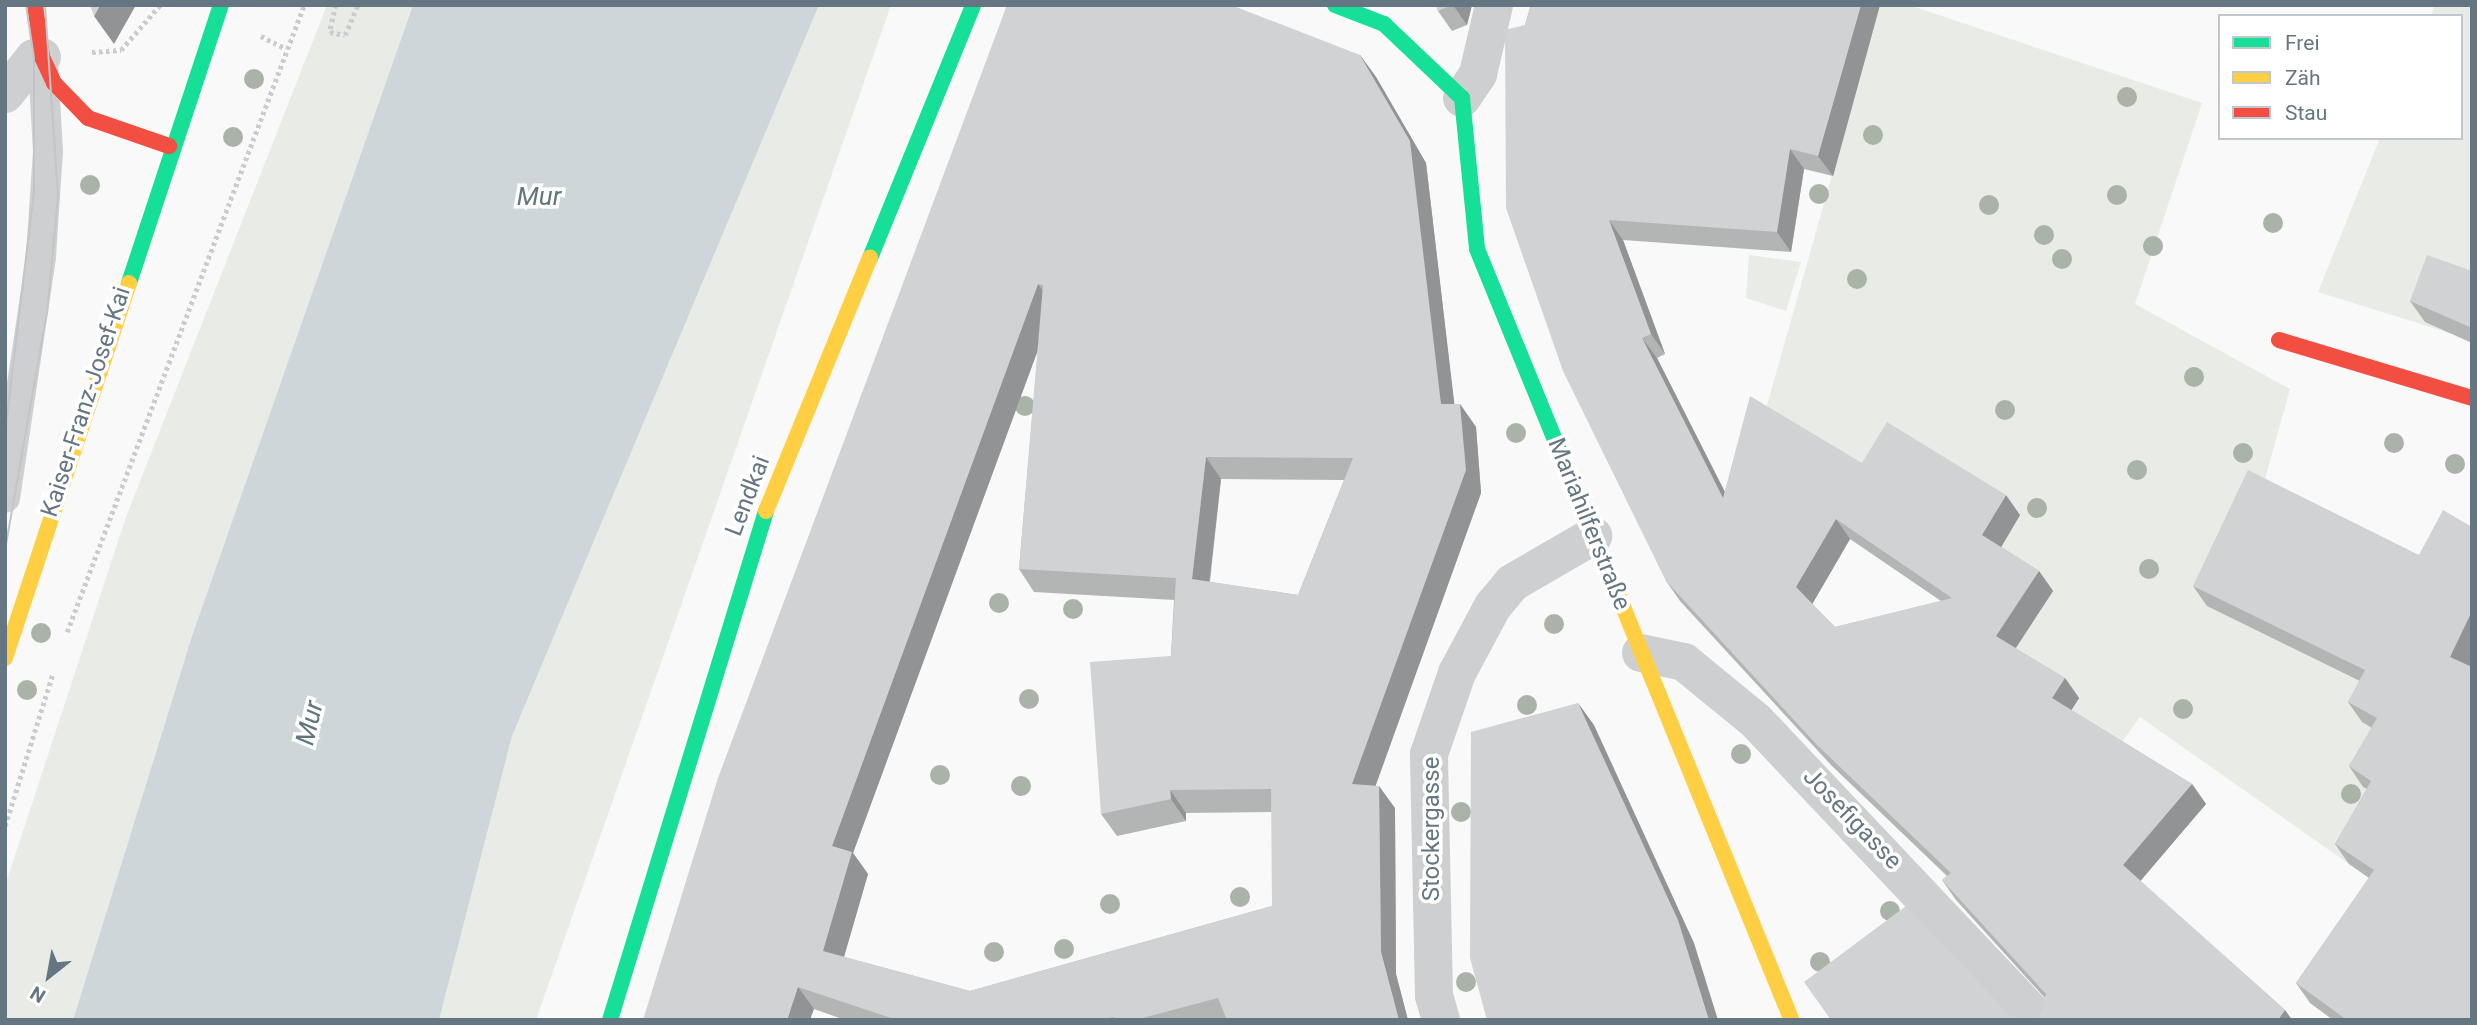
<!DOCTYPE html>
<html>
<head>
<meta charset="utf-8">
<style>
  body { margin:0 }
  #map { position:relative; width:2477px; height:1025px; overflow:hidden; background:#f9f9f9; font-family:Roboto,sans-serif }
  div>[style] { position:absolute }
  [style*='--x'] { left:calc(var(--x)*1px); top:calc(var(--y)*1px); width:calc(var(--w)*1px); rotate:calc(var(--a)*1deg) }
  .green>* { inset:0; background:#e8ebe6 }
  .water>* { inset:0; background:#ced6d9 }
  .path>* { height:4.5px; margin-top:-2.25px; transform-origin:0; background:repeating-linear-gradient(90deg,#cbcccd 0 3.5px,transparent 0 7px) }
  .lane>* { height:30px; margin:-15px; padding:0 15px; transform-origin:15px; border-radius:15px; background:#cecfd0 }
  .street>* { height:38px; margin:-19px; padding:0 19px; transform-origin:19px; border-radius:19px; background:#cecfd0 }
  .fast>* { height:16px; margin:-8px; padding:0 8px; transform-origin:8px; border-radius:8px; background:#16e098 }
  .slow>* { height:16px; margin:-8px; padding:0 8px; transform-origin:8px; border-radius:8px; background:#ffcf43 }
  .jam>* { height:16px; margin:-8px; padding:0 8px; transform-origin:8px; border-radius:8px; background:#f24e42 }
  .tram>* { height:2px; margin:-1px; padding:0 1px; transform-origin:1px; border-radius:1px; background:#c3c5c6 }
  .trees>* { width:20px; height:20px; margin:-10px; border-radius:50%; background:#a9b3a7 }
  .wall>* { inset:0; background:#b3b5b5 }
  .shaded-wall>* { inset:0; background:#929394 }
  .building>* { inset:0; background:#d0d2d3 }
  span { translate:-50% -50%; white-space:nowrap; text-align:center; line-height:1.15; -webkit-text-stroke:7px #fff; paint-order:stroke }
  .street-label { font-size:24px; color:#657683 }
  .water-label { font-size:26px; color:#60757c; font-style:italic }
  .frame { position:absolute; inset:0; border:7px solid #657683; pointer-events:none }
  .legend { position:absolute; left:2218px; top:14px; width:245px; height:126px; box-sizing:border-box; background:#fff; border:2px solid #c1c8cd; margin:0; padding:9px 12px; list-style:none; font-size:21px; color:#657683 }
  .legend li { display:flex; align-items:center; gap:14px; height:35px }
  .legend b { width:35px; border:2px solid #c1c8cd }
  .north { position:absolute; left:14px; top:941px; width:70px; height:70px; -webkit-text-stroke:5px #fff; paint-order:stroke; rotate:211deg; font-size:19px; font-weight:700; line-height:28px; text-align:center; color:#657683 }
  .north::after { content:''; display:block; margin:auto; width:24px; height:32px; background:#657683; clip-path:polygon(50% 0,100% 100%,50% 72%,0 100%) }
</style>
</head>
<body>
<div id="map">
  <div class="green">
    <div style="clip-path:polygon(327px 5px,413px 5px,192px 636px,73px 1020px,5px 1020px,5px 886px,126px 517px)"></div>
    <div style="clip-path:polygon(819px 5px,891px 5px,536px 1020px,439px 1020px,512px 736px)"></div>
    <div style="clip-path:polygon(1880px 5px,1909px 5px,2202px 103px,2135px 304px,2290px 389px,2262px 490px,2379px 690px,2391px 739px,2385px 801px,2349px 864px,2140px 717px,2078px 803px,2010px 657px,1996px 556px,2020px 515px,1876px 483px,1764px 416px)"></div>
    <div style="clip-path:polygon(2435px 5px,2472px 5px,2472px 340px,2318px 292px,2380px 138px,2461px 138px,2461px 16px,2431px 16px)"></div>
    <div style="clip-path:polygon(1749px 255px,1801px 262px,1786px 311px,1746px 298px)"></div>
  </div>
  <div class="water">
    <div style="clip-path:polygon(413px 5px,819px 5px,512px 736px,439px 1020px,73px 1020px,192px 636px)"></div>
  </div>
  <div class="path">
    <div style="--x:336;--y:5;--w:28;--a:103"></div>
    <div style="--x:330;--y:32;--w:15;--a:11"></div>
    <div style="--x:345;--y:35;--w:33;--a:-67"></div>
    <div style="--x:261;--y:36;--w:27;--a:27"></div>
    <div style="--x:92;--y:52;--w:29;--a:-4"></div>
    <div style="--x:121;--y:50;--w:60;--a:-49.1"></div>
    <div style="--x:67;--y:632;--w:670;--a:-69.29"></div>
    <div style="--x:5;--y:826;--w:160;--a:-72.6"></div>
  </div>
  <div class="lane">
    <div style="--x:5;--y:498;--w:245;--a:-81.5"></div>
    <div style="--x:41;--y:256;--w:105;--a:-86.2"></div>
    <div style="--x:48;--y:151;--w:87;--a:-93.3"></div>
  </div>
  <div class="street">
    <div style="--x:5;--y:94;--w:46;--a:-51.1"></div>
    <div style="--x:34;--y:58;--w:8;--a:-7"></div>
    <div style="--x:1462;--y:98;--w:29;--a:-56"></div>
    <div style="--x:1478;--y:74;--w:71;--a:-76.9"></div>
    <div style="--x:1641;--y:653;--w:44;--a:11.8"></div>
    <div style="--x:1684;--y:662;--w:93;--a:39.3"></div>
    <div style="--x:1756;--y:721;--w:412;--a:46.6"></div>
    <div style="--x:1441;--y:1020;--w:25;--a:-106"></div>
    <div style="--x:1434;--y:996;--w:242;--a:-91.2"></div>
    <div style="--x:1429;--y:754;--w:86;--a:-70.9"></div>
    <div style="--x:1457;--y:673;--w:76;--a:-61.8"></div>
    <div style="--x:1493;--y:606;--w:30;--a:-50"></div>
    <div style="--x:1512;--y:583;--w:94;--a:-30.1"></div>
  </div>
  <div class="fast">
    <div style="--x:1335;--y:5;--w:53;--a:21.2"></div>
    <div style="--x:1384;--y:24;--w:108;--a:43.5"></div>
    <div style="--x:1462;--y:98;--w:152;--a:84.3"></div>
    <div style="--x:1477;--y:249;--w:347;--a:67.8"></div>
    <div style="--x:870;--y:258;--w:273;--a:-67.8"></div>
    <div style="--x:129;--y:283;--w:293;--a:-71.7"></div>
    <div style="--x:610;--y:1020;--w:532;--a:-72.96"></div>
  </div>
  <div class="slow">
    <div style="--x:766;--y:511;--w:274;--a:-67.7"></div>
    <div style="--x:1608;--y:570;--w:486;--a:67.8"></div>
    <div style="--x:5;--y:658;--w:395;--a:-71.7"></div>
  </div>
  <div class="jam">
    <div style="--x:35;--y:5;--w:52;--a:82.3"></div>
    <div style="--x:42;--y:57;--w:29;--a:65"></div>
    <div style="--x:54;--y:83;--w:49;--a:45.8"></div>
    <div style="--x:88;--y:118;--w:86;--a:19.1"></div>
    <div style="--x:2279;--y:340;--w:202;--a:16.7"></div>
  </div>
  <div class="tram">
    <div style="--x:5;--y:434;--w:244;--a:-83.2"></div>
    <div style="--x:34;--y:192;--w:134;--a:-90"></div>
    <div style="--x:34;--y:58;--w:54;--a:-98.6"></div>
    <div style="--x:5;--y:550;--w:241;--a:-80"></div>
    <div style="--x:47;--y:313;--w:118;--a:-84.6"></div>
    <div style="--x:58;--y:196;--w:191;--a:-93.9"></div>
  </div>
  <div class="trees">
    <div style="left:254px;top:79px"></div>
    <div style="left:2127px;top:97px"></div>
    <div style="left:1873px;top:135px"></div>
    <div style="left:233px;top:137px"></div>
    <div style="left:90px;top:185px"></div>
    <div style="left:1819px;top:194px"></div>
    <div style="left:2117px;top:195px"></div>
    <div style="left:1989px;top:205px"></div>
    <div style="left:2273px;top:223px"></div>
    <div style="left:2044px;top:235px"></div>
    <div style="left:2153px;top:246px"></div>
    <div style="left:2062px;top:259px"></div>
    <div style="left:1857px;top:279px"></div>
    <div style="left:2194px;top:377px"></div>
    <div style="left:1025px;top:406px"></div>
    <div style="left:2005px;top:410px"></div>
    <div style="left:1516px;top:433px"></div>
    <div style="left:2394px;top:443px"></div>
    <div style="left:2243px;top:453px"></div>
    <div style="left:2455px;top:464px"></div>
    <div style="left:2137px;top:470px"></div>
    <div style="left:2037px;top:508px"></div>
    <div style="left:2149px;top:569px"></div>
    <div style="left:999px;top:603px"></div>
    <div style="left:1073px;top:609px"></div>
    <div style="left:1554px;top:624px"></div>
    <div style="left:41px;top:633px"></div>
    <div style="left:27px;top:690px"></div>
    <div style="left:1029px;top:699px"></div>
    <div style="left:1527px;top:705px"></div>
    <div style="left:2183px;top:709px"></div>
    <div style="left:1741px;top:754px"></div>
    <div style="left:940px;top:775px"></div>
    <div style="left:1021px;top:786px"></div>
    <div style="left:2351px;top:794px"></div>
    <div style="left:1461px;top:812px"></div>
    <div style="left:1240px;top:897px"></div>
    <div style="left:1110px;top:904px"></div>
    <div style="left:1890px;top:911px"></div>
    <div style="left:1064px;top:949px"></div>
    <div style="left:994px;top:952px"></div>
    <div style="left:1820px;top:962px"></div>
    <div style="left:1466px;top:982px"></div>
  </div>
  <div class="wall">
    <div style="clip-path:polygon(1436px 5px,1472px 5px,1467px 25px,1452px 31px,1438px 11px)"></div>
    <div style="clip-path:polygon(evenodd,1528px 5px,1880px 5px,1833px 176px,1804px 169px,1791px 252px,1623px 240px,1665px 354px,1657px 358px,1725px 492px,1862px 463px,2020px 515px,2001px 547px,2039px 571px,2053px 591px,2015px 648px,2065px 678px,2079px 698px,2071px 710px,2192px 784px,2206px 804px,2140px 881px,2285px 1010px,2292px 1020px,2032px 1020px,2039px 1016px,2045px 998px,1956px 900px,1942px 880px,1947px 876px,1831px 765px,1680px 601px,1666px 581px,1525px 25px,1530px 8px,1528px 5px,1850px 539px,1941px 601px,1835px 627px,1812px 604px,1850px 539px)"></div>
    <div style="clip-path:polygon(evenodd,1104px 7px,1360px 55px,1376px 77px,1426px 163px,1454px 404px,1460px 404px,1476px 427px,1481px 493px,1375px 786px,1395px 808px,1396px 974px,1408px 1020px,845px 1020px,814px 1009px,643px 1020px,1104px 7px,1038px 350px,1019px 569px,1034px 592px,1174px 600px,1171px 656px,1101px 814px,1117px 836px,1186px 821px,1186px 813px,1272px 812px,1272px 906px,970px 991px,844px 957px,868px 874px,853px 853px,1038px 350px,1104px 7px,1221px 479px,1344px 480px,1298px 595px,1210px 582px,1221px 479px)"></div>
    <div style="clip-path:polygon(2472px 271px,2472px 343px,2425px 322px,2410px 301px)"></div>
    <div style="clip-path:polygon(2472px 527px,2472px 662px,2470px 666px,2472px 1020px,2333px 1020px,2310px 1003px,2296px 983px,2369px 878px,2349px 864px,2335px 844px,2367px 789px,2363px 787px,2349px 766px,2372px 728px,2362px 722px,2348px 702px,2360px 681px,2207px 606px,2193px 586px,2419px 555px)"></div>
  </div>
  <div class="shaded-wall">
    <div style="clip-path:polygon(100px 5px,136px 5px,114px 44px,94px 16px)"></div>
    <div style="clip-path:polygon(1453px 5px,1472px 5px,1467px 25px)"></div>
    <div style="clip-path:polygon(1861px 5px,1880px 5px,1833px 176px,1818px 156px)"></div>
    <div style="clip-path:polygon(1360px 55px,1376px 77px,1426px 163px,1457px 426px,1441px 404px)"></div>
    <div style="clip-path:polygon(1790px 149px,1804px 169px,1791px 252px,1777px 232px)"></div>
    <div style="clip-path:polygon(1609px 220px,1623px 240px,1665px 354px,1651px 334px)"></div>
    <div style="clip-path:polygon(1038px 284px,1054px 306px,853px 853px,868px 874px,839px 974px,823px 951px,832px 846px)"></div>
    <div style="clip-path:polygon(1642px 338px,1657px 358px,1738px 518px,1723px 498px)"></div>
    <div style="clip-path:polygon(1460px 404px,1476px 427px,1481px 493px,1368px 807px,1352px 784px)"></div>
    <div style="clip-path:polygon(1206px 457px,1221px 479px,1207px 601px,1192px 579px)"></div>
    <div style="clip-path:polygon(2006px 495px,2020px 515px,1996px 556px,1982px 535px)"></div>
    <div style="clip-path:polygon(1836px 519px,1850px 539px,1810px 608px,1796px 587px)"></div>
    <div style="clip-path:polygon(2039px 571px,2053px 591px,2010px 657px,1996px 636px)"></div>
    <div style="clip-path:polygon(2472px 611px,2472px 662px,2465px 677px,2450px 657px)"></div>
    <div style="clip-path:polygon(2065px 678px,2079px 698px,2066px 719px,2052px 698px)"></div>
    <div style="clip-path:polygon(1578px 703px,1594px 725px,1694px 943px,1718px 1020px,1709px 1020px)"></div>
    <div style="clip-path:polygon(2192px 784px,2206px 804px,2137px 885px,2123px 865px)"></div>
    <div style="clip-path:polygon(1379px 786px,1395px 808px,1396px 974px,1408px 1020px,1399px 1020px,1381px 952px)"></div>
    <div style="clip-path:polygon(1170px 790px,1186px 813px,1186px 821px,1171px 799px)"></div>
    <div style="clip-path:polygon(798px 987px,814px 1009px,810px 1020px,787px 1020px)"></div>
    <div style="clip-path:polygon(2285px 1010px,2292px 1020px,2278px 1020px)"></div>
  </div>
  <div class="building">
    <div style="clip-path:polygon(90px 5px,100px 5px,94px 16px)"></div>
    <div style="clip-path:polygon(evenodd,1007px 5px,1096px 5px,1104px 7px,1104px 5px,1231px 5px,1360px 55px,1410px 141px,1441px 404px,1460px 404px,1466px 470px,1352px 784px,1379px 786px,1381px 952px,1399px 1020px,1227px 1020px,1218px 998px,1135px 1020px,1114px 1020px,1114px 1017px,1100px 1020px,897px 1020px,798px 987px,787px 1020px,643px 1020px,718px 778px,1007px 5px,1038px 284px,1043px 285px,1019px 569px,1176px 578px,1171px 656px,1090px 662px,1101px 814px,1171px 799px,1170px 790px,1271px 789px,1272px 906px,970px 991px,823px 951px,852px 852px,832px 846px,1038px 284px,1007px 5px,1206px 457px,1353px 458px,1298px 595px,1192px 579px,1206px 457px)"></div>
    <div style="clip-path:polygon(1436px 5px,1452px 5px,1438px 11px)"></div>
    <div style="clip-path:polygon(evenodd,1531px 5px,1861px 5px,1818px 156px,1790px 149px,1777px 232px,1609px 220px,1651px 334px,1642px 338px,1723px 498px,1750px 396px,1862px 463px,1887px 422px,2006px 495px,1982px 535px,2039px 571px,1996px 636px,2065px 678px,2052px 698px,2192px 784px,2123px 865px,2285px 1010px,2278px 1020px,2032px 1020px,2039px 1016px,2046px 994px,1942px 880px,1951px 873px,1817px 745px,1666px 581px,1563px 371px,1506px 208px,1505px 30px,1525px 25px,1531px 5px,1836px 519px,1952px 598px,1835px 627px,1796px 587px,1836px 519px)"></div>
    <div style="clip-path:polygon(2427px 255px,2472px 271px,2472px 328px,2410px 301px)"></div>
    <div style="clip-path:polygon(2248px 470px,2419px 555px,2443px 510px,2472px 527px,2472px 611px,2450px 657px,2472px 667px,2472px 1020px,2347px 1020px,2296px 983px,2374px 870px,2335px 844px,2371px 781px,2349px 766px,2377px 718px,2348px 702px,2365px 670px,2193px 586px)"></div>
    <div style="clip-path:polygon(1578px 703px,1678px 920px,1709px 1020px,1487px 1020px,1470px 958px,1471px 732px)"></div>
    <div style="clip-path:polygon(1906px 906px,2010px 1015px,2024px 1020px,1831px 1020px,1804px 982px)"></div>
  </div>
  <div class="street-label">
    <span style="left:86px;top:402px;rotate:-72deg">Kaiser-Franz-Josef-Kai</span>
    <span style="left:748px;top:496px;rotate:-69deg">Lendkai</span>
    <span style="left:1589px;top:524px;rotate:68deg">Mariahilferstraße</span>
    <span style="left:1852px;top:819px;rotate:46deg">Josefigasse</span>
    <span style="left:1432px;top:829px;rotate:-90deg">Stockergasse</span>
  </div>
  <div class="water-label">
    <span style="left:539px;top:197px">Mur</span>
    <span style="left:310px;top:723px;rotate:-77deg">Mur</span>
  </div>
  <div class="frame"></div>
  <ul class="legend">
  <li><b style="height:9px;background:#16e098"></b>Frei</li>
  <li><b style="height:9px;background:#ffcf43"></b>Zäh</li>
  <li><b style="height:9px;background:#f24e42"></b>Stau</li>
  </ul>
  <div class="north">N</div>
</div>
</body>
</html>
